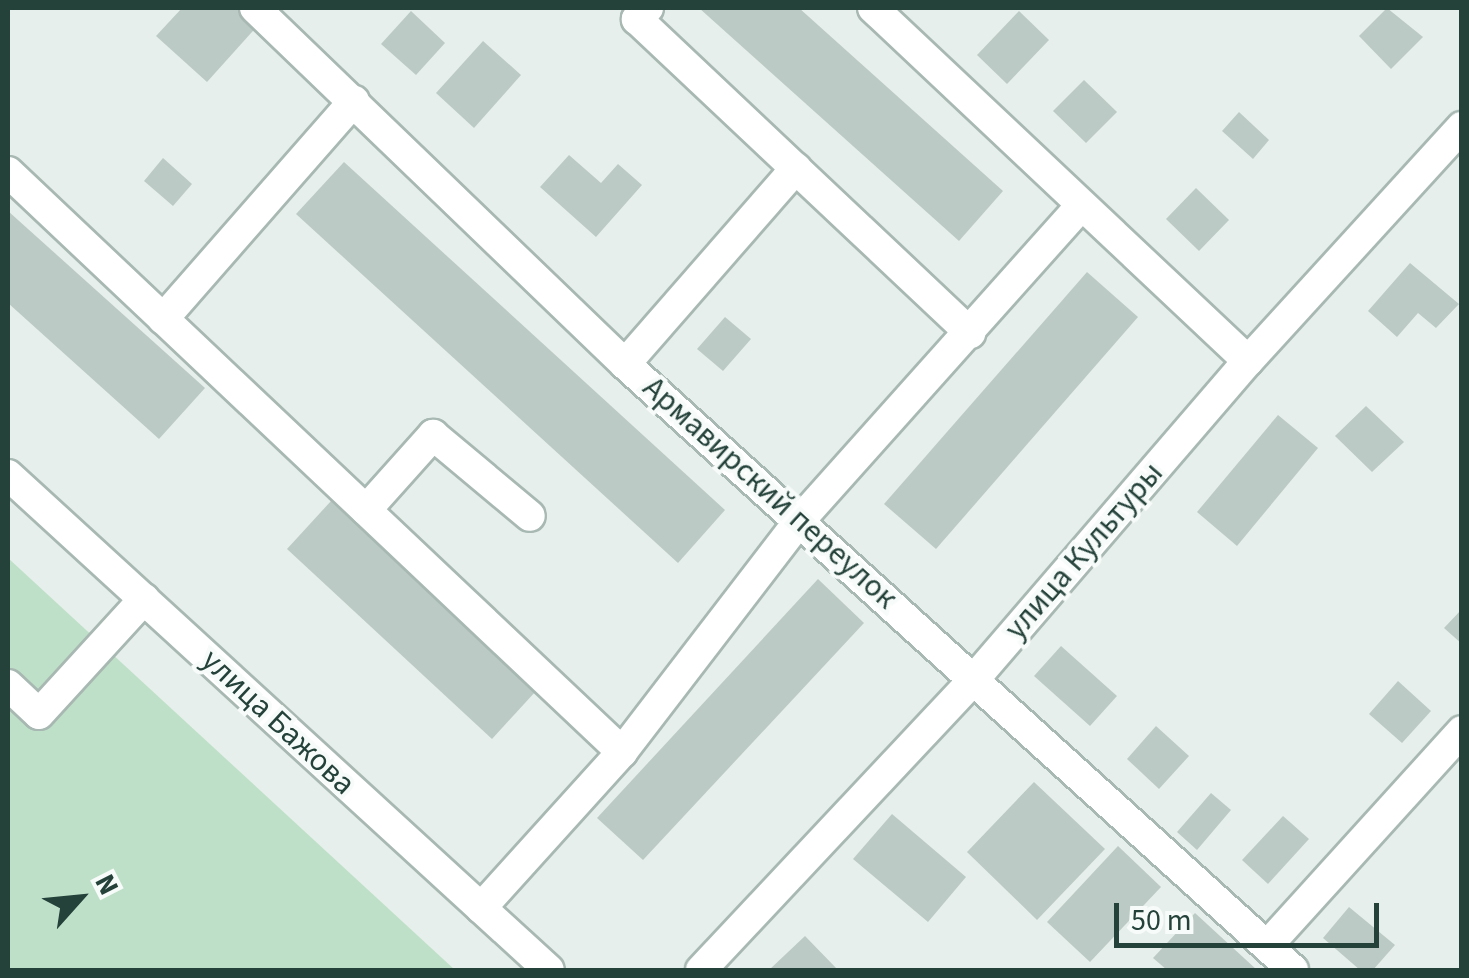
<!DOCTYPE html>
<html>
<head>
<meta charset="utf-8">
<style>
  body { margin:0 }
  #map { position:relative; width:1469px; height:978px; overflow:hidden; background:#e6efeb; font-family:"Source Sans 3",sans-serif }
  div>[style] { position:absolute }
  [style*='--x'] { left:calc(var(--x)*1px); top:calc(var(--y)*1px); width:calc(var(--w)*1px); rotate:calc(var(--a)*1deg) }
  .green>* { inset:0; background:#bfe0c8 }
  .building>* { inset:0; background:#bbcac4 }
  .roads { filter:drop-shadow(2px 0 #a8b8b2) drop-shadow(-2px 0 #a8b8b2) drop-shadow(0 2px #a8b8b2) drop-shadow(0 -2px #a8b8b2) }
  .minor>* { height:30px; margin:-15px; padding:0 15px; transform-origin:15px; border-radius:15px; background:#fff }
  span { translate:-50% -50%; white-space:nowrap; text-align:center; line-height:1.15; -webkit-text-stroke:8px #f7fbf9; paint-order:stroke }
  .street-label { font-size:32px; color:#24423a }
  .frame { position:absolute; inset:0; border:10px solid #24423a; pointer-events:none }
  .north { position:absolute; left:30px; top:848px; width:100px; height:100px; -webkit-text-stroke:8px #f7fbf9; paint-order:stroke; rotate:63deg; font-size:28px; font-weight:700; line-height:40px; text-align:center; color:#24423a }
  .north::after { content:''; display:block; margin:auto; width:35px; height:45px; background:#24423a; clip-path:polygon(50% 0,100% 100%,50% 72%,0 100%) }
  .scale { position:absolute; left:1114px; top:903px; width:265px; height:45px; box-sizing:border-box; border:5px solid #24423a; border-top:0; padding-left:12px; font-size:30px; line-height:35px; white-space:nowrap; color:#24423a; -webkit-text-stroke:8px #f7fbf9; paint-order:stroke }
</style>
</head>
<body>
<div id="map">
  <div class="green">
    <div style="clip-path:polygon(8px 558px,455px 970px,8px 970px)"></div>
  </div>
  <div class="building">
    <div style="clip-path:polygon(182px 8px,245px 8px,261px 22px,207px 82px,156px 36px)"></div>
    <div style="clip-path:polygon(699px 8px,799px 8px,1003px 191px,959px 241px)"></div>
    <div style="clip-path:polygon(1387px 8px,1423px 37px,1391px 69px,1359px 36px)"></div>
    <div style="clip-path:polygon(411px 11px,445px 43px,416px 75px,381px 44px)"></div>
    <div style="clip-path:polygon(1019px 11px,1049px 40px,1007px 84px,977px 55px)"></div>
    <div style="clip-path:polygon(483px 41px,521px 75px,474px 128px,436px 93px)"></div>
    <div style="clip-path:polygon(1084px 80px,1117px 112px,1086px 143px,1053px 111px)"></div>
    <div style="clip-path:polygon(1239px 112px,1269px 140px,1253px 159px,1222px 131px)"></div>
    <div style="clip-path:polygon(569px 155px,601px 183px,618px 164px,642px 185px,596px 237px,540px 187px)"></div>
    <div style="clip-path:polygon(163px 158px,192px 184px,173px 206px,144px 181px)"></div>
    <div style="clip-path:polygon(344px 162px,725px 510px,678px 563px,296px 214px)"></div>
    <div style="clip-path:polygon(1196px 188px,1229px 220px,1199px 251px,1166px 219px)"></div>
    <div style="clip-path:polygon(8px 211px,205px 388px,159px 439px,8px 303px)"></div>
    <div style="clip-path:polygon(1410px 263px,1459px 304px,1436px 328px,1418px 313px,1397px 337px,1368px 311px)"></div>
    <div style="clip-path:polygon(1087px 272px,1138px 317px,936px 549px,884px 504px)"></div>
    <div style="clip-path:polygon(725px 317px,751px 339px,723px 371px,697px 349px)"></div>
    <div style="clip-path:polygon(1366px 406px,1404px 442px,1372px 472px,1335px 436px)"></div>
    <div style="clip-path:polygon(1278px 415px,1318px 448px,1237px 546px,1197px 512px)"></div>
    <div style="clip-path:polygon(331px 501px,536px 691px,492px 739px,287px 549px)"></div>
    <div style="clip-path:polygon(818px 579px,864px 623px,643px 860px,597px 818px)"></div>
    <div style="clip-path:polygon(1462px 609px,1462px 644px,1444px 628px)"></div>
    <div style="clip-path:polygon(1061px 646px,1117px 696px,1090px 726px,1034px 676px)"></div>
    <div style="clip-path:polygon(1398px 681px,1431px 711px,1402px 743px,1369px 714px)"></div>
    <div style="clip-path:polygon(1156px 726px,1189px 756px,1159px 789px,1127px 759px)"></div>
    <div style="clip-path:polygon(1034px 782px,1105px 849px,1037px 920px,967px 852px)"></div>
    <div style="clip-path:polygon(1211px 793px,1231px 810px,1197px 850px,1177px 832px)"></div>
    <div style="clip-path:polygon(892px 814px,966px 877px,928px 922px,853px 859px)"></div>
    <div style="clip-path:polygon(1283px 816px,1309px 839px,1268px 884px,1242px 860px)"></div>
    <div style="clip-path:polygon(1118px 846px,1161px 887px,1090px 962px,1047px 922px)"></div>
    <div style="clip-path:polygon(1349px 907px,1395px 945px,1373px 970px,1360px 970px,1323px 938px)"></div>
    <div style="clip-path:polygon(1195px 913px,1257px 970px,1167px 970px,1153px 958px)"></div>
    <div style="clip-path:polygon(805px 936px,838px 970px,769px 970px)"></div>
  </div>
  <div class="roads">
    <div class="minor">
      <div style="--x:255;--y:8;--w:513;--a:43.9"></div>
      <div style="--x:625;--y:364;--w:902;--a:42.21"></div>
      <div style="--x:648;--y:8;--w:16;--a:135"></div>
      <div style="--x:637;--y:19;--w:458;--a:43.3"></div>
      <div style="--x:873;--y:8;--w:515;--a:43.27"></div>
      <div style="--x:8;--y:172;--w:845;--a:43.37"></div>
      <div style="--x:163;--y:319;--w:290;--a:-48.8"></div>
      <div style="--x:625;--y:364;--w:260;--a:-48.9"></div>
      <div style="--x:8;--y:475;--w:733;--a:42.46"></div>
      <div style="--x:366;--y:510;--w:101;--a:-48.2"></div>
      <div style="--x:433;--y:435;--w:126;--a:39.9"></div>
      <div style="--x:8;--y:685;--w:42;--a:43.1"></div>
      <div style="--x:39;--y:714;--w:156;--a:-47.6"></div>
      <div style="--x:481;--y:908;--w:210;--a:-47.9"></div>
      <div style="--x:622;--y:752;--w:292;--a:-52.5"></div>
      <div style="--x:800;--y:520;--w:421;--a:-48.2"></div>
      <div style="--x:1267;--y:946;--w:290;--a:-47.8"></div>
      <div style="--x:701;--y:970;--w:402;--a:-46.8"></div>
      <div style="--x:976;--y:677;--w:417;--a:-49.3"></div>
      <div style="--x:1248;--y:361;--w:317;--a:-47.6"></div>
    </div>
  </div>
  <div class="street-label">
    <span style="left:770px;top:493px;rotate:42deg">Армавирский переулок</span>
    <span style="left:1084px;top:551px;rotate:-49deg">улица Культуры</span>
    <span style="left:278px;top:722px;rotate:43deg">улица Бажова</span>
  </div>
  <div class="frame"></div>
  <div class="north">N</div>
  <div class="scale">50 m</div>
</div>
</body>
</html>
